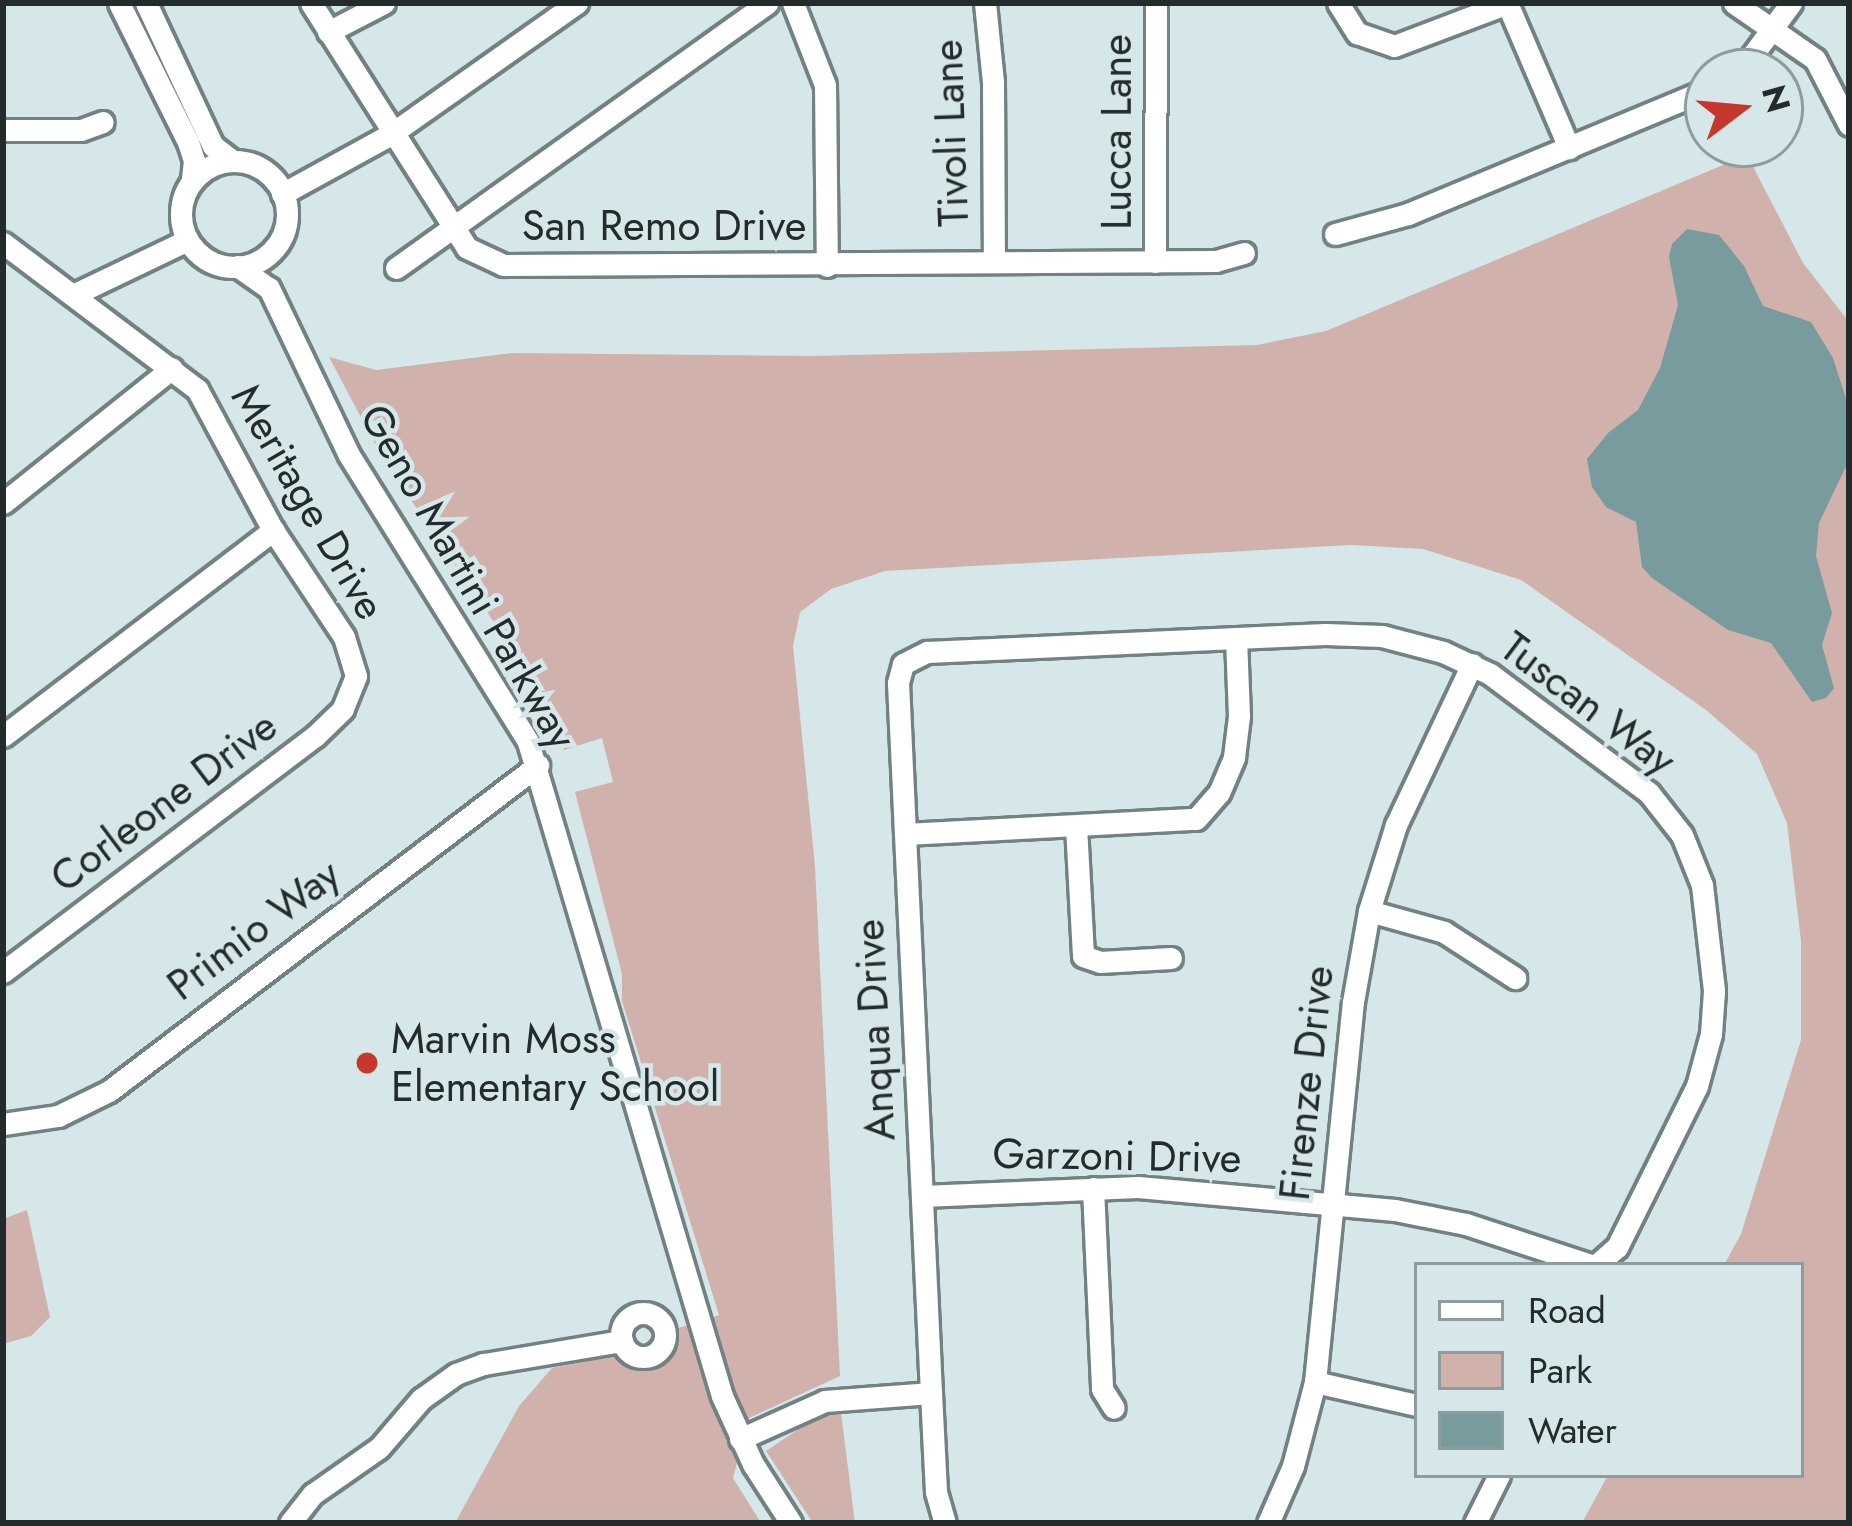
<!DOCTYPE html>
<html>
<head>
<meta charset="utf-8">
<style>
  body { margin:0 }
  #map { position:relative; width:1852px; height:1526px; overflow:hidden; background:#d5e7e8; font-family:Jost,sans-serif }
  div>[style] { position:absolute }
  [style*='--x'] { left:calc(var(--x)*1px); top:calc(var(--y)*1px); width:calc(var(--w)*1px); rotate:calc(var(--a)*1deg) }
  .green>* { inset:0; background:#d1b1ac }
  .water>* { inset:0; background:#789c9d }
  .roads { filter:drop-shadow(3px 0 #728283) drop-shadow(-3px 0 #728283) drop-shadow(0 3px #728283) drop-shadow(0 -3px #728283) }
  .minor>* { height:21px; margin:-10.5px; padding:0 10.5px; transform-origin:10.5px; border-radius:10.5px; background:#fff }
  .minor>.ring { margin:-10.5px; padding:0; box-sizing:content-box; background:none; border:21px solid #fff; border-radius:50% }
  .dots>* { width:33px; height:33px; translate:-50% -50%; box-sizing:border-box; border:6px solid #d5e7e8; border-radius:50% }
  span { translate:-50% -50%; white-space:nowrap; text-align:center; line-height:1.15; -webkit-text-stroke:9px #d5e7e8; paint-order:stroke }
  .street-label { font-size:42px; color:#242b2c }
  .poi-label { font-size:42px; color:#242b2c }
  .left { translate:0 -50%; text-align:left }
  .frame { position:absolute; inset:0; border:6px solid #242b2c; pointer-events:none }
  .legend { position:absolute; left:1414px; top:1262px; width:390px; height:216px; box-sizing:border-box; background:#d5e7e8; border:3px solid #8e9c9d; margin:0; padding:15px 21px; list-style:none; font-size:36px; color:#242b2c }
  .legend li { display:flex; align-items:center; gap:24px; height:60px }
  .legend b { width:60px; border:3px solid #8e9c9d }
  .north { position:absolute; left:1684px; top:48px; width:120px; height:120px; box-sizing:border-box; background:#d5e7e8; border:3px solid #8e9c9d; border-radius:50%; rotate:74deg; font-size:33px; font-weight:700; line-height:48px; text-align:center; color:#242b2c }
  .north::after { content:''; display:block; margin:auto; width:42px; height:54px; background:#c5382b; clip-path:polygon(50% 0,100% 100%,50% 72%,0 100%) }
</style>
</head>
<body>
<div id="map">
  <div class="green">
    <div style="clip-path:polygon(1747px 155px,1803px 263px,1849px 322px,1849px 1523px,1582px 1523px,1608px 1475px,1801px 1475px,1801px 1265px,1724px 1265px,1741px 1234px,1801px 1040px,1801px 941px,1787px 823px,1757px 754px,1706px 710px,1521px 580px,1423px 549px,1351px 545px,885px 571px,831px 589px,800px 612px,793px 646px,815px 866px,840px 1376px,749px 1418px,733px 1478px,761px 1523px,455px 1523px,519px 1406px,552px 1368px,621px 1355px,646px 1361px,662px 1352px,666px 1332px,719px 1315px,622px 1001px,622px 974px,575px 792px,613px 782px,602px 738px,564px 750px,553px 709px,383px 459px,329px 357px,376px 370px,512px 353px,813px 356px,1257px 345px,1326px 331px)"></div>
    <div style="clip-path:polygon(27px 1210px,50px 1317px,31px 1336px,3px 1344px,3px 1219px)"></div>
    <div style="clip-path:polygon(841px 1413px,855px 1523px,813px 1523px,766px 1451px,821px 1414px)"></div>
  </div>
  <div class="water">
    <div style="clip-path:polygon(1687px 229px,1719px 235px,1744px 266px,1763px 306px,1811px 322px,1833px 358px,1849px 408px,1849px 460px,1819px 523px,1816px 556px,1832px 613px,1822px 645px,1834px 688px,1826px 698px,1812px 702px,1771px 643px,1728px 630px,1652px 578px,1642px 567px,1636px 522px,1606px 507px,1592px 487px,1587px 459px,1608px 433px,1638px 410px,1660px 368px,1678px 305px,1669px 257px,1672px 244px)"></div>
  </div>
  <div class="roads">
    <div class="minor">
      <div style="--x:119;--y:3;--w:155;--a:63.6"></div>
      <div style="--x:188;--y:142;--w:19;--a:72"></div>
      <div style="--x:194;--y:160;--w:20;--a:96"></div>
      <div style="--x:146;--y:3;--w:158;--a:64.9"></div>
      <div style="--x:213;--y:146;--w:25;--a:37"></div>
      <div style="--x:311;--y:3;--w:290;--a:57.5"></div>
      <div style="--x:467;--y:248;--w:40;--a:25"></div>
      <div style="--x:503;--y:265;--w:713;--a:-0.32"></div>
      <div style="--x:1216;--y:261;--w:29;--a:-16"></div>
      <div style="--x:793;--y:3;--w:88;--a:68.7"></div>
      <div style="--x:825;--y:85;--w:181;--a:89.4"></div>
      <div style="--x:985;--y:3;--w:79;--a:84.2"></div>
      <div style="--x:993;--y:82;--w:179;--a:89.7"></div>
      <div style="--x:1338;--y:3;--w:36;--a:58"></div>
      <div style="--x:1357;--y:33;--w:39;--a:19"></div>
      <div style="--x:1394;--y:46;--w:122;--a:-20.7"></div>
      <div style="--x:1507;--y:3;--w:158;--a:66.8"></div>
      <div style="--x:1734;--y:3;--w:98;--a:34.7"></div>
      <div style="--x:1815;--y:59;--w:74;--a:62.7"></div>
      <div style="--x:328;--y:32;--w:63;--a:-27.4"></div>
      <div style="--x:1740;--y:72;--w:86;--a:-53.5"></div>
      <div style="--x:3;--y:130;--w:78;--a:0"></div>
      <div style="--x:81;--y:130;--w:23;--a:-20"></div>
      <div class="ring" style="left:181px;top:161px;width:85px;height:85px"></div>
      <div style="--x:282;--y:194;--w:124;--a:-28.8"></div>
      <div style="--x:391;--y:134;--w:228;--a:-35.2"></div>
      <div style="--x:1335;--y:234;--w:76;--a:-15.3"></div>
      <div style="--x:1408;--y:214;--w:325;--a:-22.6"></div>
      <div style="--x:3;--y:243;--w:243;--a:37"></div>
      <div style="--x:197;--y:389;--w:160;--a:61.7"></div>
      <div style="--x:273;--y:530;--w:128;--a:56.4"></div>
      <div style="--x:344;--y:637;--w:41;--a:72.9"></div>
      <div style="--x:356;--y:676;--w:35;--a:112"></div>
      <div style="--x:343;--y:709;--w:39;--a:136"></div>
      <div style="--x:315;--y:736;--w:391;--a:142.9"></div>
      <div style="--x:1155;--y:262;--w:259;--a:-89.8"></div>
      <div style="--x:237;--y:266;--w:39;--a:35"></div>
      <div style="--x:269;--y:288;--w:185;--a:64.4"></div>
      <div style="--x:349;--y:455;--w:338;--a:58"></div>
      <div style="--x:528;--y:742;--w:682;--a:73.48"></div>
      <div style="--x:722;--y:1396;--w:75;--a:65.5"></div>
      <div style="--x:753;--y:1464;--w:70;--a:57.2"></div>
      <div style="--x:396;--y:268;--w:456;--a:-35.5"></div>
      <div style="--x:73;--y:295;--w:127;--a:-25.6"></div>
      <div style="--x:3;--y:503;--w:216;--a:-38.6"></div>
      <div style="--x:903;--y:664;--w:27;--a:-27"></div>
      <div style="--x:927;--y:652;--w:398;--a:-2.6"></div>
      <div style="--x:1325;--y:634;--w:57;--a:2"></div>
      <div style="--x:1382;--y:636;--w:63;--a:14.7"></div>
      <div style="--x:1443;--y:652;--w:52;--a:25.1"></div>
      <div style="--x:1490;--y:674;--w:199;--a:36.8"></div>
      <div style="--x:1649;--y:793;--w:53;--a:51.8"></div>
      <div style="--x:1682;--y:835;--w:54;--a:68.2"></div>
      <div style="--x:1702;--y:885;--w:107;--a:83.5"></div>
      <div style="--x:1714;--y:991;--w:43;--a:94"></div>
      <div style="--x:1711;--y:1034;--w:54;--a:105.1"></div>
      <div style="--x:1697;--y:1086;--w:180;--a:116.4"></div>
      <div style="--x:1617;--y:1247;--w:28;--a:139"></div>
      <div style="--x:903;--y:664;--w:20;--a:105"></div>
      <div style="--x:898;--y:683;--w:711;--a:87.34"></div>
      <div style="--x:931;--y:1393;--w:99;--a:87.1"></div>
      <div style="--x:936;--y:1492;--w:32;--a:74"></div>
      <div style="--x:3;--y:736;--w:340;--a:-37.3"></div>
      <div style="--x:1076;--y:826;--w:130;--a:86.9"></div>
      <div style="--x:1083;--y:956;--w:18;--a:19"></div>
      <div style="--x:1100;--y:962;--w:71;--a:-3.2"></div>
      <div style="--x:905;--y:834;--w:291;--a:-3"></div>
      <div style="--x:1196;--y:819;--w:35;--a:-49"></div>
      <div style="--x:1219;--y:793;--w:39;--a:-67"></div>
      <div style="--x:1234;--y:757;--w:41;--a:-83"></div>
      <div style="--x:1239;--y:716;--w:78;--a:-92.2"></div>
      <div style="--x:1369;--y:911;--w:78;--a:15.6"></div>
      <div style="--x:1444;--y:932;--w:85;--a:32.9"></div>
      <div style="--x:3;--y:1124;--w:56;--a:-8.3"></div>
      <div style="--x:58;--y:1116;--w:57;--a:-26.1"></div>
      <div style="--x:109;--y:1091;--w:539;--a:-37.23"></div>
      <div style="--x:1093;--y:1188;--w:201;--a:87.4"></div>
      <div style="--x:1102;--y:1389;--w:22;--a:58"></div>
      <div style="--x:922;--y:1196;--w:216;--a:-2.4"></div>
      <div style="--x:1138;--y:1187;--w:258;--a:5.1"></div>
      <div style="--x:1395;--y:1210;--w:72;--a:11.2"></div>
      <div style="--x:1466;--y:1224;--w:132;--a:18.2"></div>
      <div class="ring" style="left:621px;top:1313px;width:23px;height:23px"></div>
      <div style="--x:1315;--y:1382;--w:105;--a:12.7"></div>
      <div style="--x:740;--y:1439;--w:93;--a:-24.1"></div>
      <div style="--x:825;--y:1401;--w:106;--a:-4.3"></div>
      <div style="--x:290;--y:1523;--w:37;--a:-52"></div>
      <div style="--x:313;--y:1494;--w:80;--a:-34.9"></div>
      <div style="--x:379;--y:1448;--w:65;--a:-49.4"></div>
      <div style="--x:421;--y:1399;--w:43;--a:-35.5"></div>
      <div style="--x:456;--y:1374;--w:30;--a:-20"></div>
      <div style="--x:484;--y:1364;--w:140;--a:-9.5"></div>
      <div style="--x:1268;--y:1523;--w:62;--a:-66.3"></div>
      <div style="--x:1293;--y:1466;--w:87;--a:-75.3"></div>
      <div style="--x:1315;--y:1382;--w:382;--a:-84.3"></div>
      <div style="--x:1353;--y:1002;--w:92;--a:-80"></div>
      <div style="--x:1369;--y:911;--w:90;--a:-72.6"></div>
      <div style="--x:1396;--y:825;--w:178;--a:-64.7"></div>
      <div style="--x:1475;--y:1523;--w:54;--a:-63.4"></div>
    </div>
  </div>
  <div class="dots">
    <div style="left:367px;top:1063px;background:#c5382b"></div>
  </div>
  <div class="street-label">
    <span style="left:1117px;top:132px;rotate:-90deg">Lucca Lane</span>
    <span style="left:951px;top:133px;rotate:-92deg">Tivoli Lane</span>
    <span style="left:664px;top:226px">San Remo Drive</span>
    <span style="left:308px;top:502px;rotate:60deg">Meritage Drive</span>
    <span style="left:468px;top:577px;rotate:60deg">Geno Martini Parkway</span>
    <span style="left:1588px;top:704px;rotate:37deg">Tuscan Way</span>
    <span style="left:164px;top:802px;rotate:-37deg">Corleone Drive</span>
    <span style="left:254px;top:930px;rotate:-37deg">Primio Way</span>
    <span style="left:875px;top:1030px;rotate:-93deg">Anqua Drive</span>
    <span style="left:1307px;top:1083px;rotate:-84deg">Firenze Drive</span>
    <span style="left:1117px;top:1156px;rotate:1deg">Garzoni Drive</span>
  </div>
  <div class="poi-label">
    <span class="left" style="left:391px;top:1063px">Marvin Moss<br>Elementary School</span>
  </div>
  <div class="frame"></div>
  <ul class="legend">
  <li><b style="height:15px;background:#fff"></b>Road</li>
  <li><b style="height:33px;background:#d1b1ac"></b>Park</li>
  <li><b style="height:33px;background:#789c9d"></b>Water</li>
  </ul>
  <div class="north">N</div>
</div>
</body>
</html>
